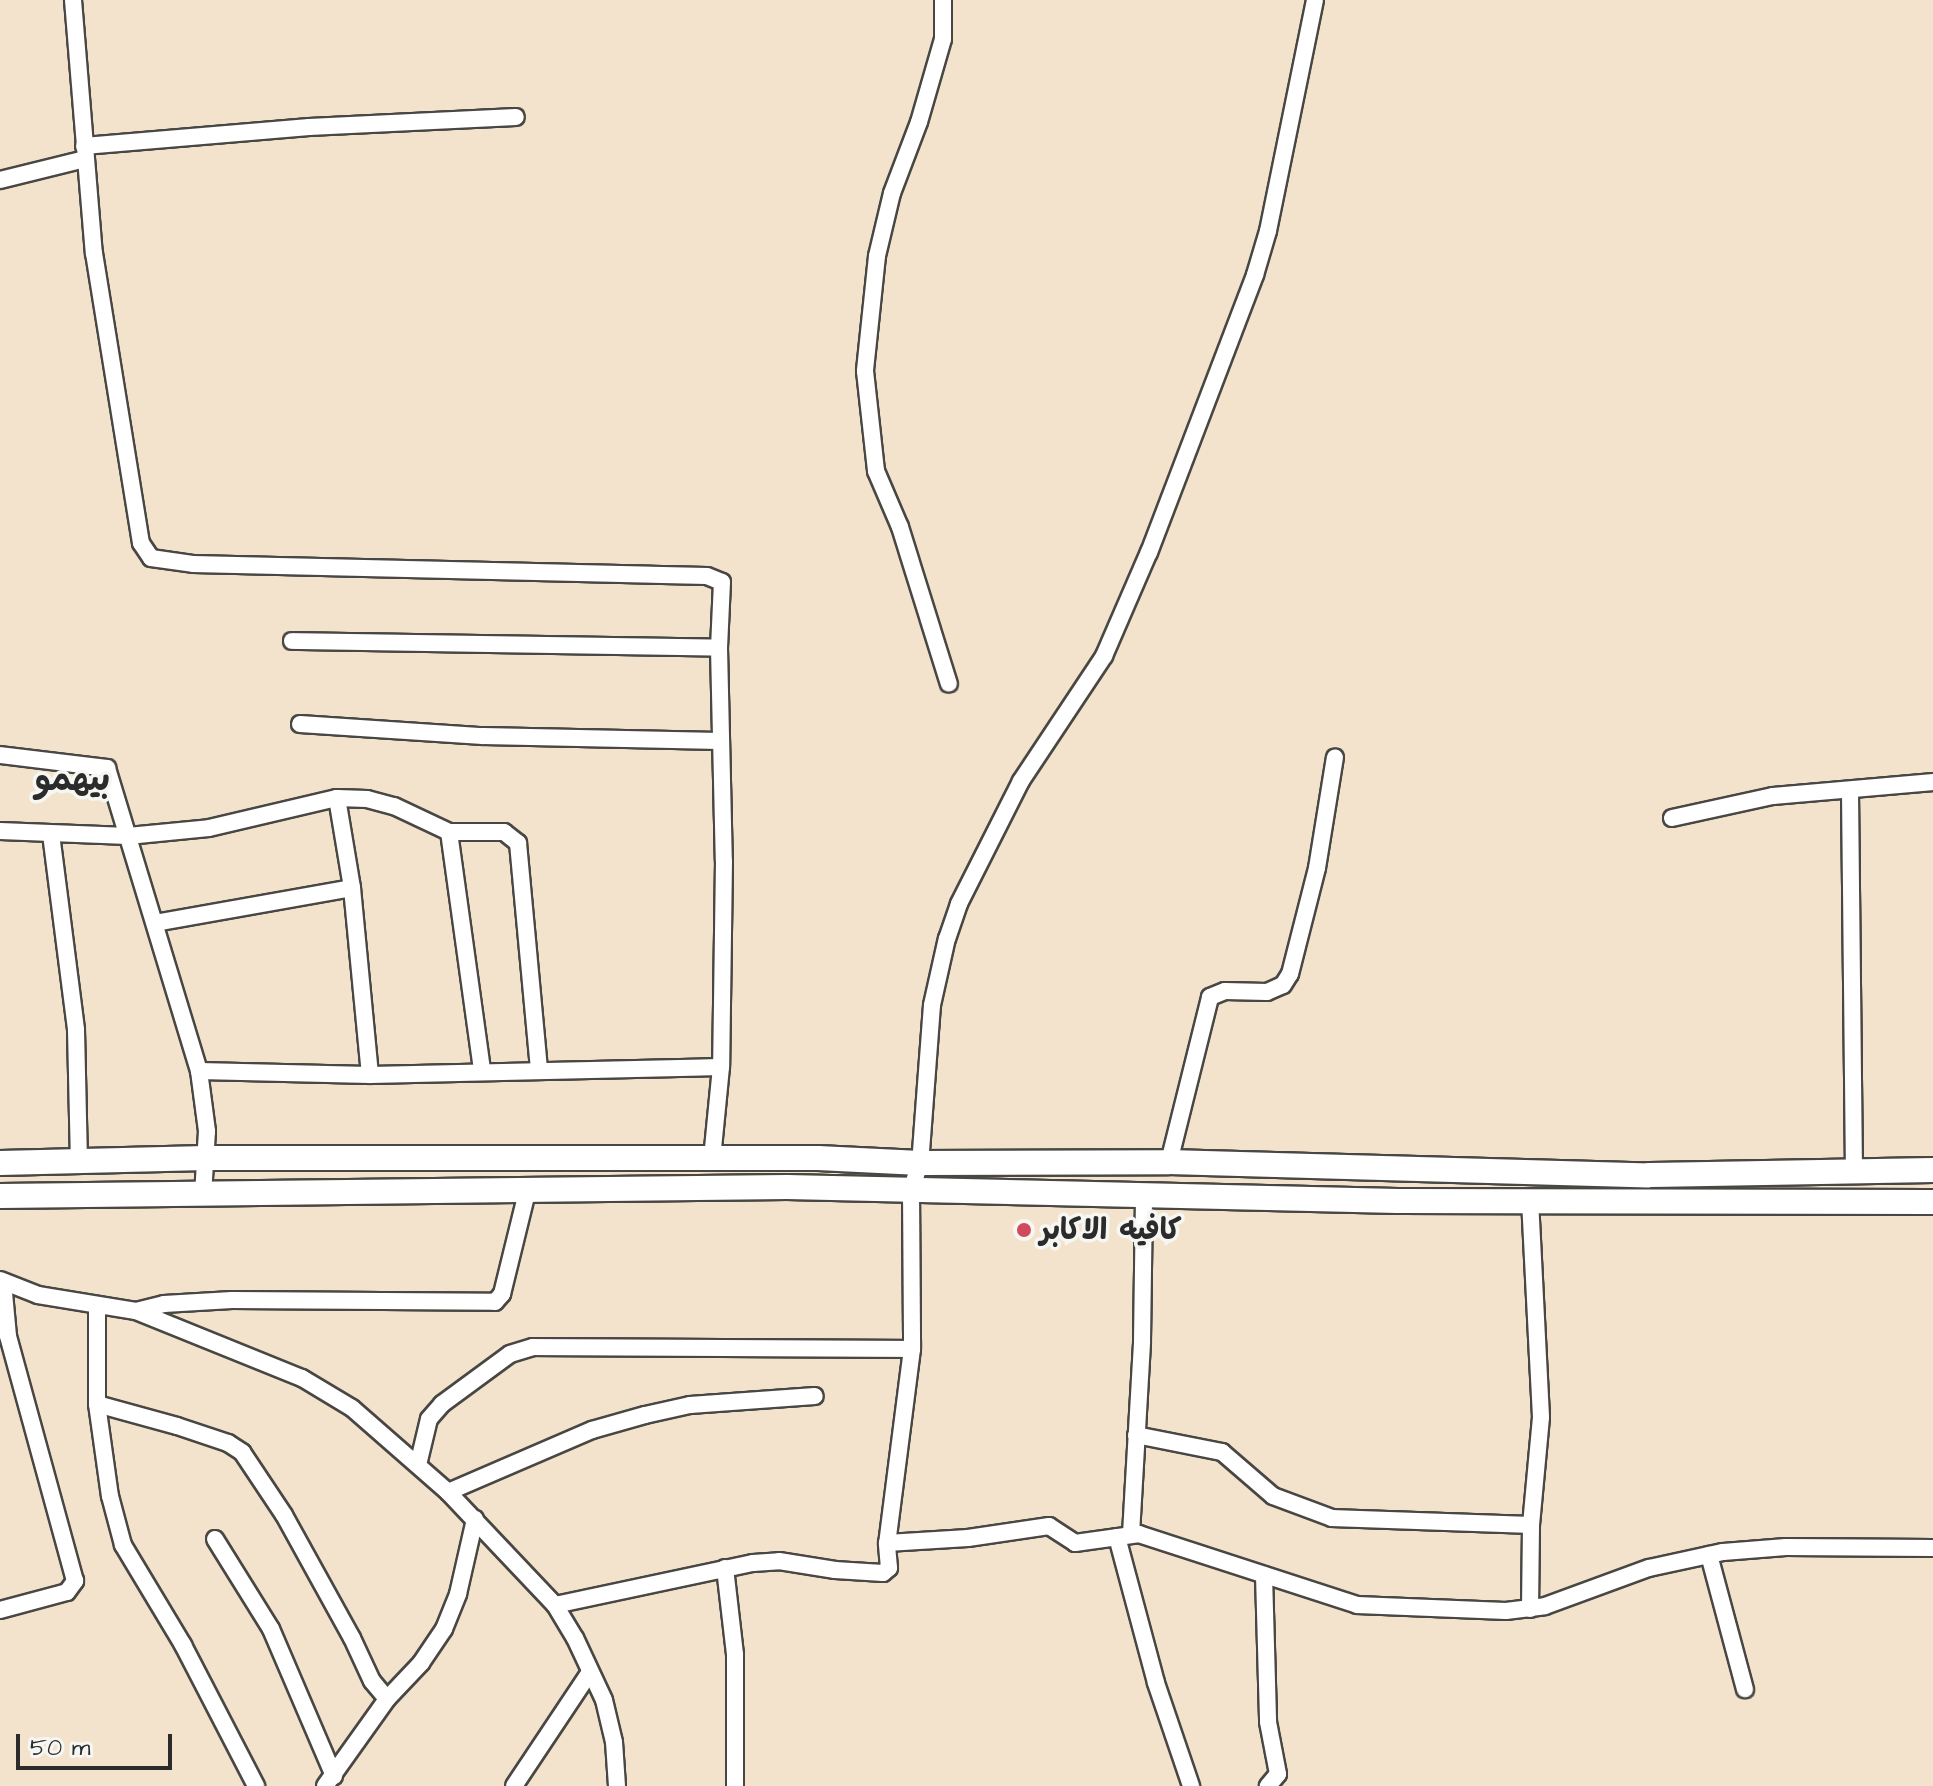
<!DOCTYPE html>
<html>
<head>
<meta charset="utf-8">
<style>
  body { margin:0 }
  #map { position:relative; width:1933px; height:1786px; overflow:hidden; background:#f3e3cc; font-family:"Architects Daughter","Playpen Sans Arabic",sans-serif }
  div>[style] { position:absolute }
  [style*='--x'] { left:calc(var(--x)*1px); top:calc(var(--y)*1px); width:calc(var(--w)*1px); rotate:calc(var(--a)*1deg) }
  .roads { filter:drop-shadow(2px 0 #494743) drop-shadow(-2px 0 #494743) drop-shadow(0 2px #494743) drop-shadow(0 -2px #494743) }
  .minor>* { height:16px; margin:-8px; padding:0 8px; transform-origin:8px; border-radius:8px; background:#fff }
  .secondary>* { height:24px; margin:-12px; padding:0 12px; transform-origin:12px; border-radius:12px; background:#fff }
  .dots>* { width:22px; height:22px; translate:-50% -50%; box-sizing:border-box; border:4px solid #f6f6f2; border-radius:50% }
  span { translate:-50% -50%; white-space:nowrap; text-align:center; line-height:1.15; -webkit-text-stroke:7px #f6f6f2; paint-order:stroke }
  .poi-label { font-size:30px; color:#2b2b2b; font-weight:700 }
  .left { translate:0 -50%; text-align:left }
  .quarter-label { font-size:34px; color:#2b2b2b; font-weight:700 }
  .scale { position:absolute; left:16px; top:1734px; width:156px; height:36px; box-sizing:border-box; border:4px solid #2b2b2b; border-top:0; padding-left:10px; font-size:24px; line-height:28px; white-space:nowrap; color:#2b2b2b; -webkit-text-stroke:6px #f6f6f2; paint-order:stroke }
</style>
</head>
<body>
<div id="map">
  <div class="roads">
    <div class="minor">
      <div style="--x:73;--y:0;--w:254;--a:85.3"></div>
      <div style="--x:94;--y:253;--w:294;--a:80.8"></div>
      <div style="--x:141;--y:543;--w:18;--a:56"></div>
      <div style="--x:151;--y:558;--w:42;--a:8.1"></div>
      <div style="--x:193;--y:564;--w:514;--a:1.34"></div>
      <div style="--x:707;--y:576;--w:16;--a:22"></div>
      <div style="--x:722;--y:582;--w:66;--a:92.6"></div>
      <div style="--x:719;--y:648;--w:213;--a:88.7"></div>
      <div style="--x:724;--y:861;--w:206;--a:90.8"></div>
      <div style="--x:721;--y:1067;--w:91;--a:95.6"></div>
      <div style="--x:943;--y:0;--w:39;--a:90"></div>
      <div style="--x:943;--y:39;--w:86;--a:106.1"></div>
      <div style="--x:919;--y:122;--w:76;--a:110.8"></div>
      <div style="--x:892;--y:193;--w:65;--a:103.4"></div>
      <div style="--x:877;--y:256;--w:116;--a:96"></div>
      <div style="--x:865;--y:371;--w:101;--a:83.7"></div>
      <div style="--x:876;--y:471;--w:61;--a:66.8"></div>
      <div style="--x:900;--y:527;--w:164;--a:72.7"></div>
      <div style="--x:1315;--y:0;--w:236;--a:101.5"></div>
      <div style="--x:1268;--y:231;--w:46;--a:106.5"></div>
      <div style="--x:1255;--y:275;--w:297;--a:110.9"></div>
      <div style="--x:1149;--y:552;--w:113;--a:113.4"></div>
      <div style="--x:1104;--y:656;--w:150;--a:123.6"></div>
      <div style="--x:1021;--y:781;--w:138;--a:116.8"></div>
      <div style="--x:959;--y:904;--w:36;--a:109"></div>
      <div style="--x:947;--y:938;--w:69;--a:102.6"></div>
      <div style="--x:932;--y:1005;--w:158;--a:94.3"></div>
      <div style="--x:920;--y:1163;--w:29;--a:108"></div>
      <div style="--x:911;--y:1191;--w:158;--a:89.6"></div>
      <div style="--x:912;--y:1349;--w:196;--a:97.3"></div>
      <div style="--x:887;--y:1543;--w:81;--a:-3.5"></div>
      <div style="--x:968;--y:1538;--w:82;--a:-8.4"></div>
      <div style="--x:1049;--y:1526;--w:31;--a:33"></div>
      <div style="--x:1075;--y:1543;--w:65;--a:-8"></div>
      <div style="--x:1139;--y:1534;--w:229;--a:18"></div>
      <div style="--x:1357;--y:1605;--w:149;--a:2.3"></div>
      <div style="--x:1506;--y:1611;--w:39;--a:-7"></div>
      <div style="--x:1545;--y:1606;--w:111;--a:-20.1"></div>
      <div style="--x:1649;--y:1568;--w:76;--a:-12.2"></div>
      <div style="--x:1723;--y:1552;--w:63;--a:-4.5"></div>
      <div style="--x:1786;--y:1547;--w:147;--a:0.4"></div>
      <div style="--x:84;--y:146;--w:226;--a:-4.8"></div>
      <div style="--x:309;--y:127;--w:207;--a:-2.8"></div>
      <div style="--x:0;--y:180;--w:88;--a:-13.9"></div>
      <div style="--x:292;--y:641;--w:427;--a:0.9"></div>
      <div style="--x:300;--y:724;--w:183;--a:3.8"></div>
      <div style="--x:483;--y:736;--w:237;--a:1.2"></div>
      <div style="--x:0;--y:755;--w:108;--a:6.9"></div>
      <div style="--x:107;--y:768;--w:317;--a:73.1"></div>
      <div style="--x:199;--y:1071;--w:61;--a:82.4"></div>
      <div style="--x:207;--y:1131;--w:64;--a:93.6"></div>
      <div style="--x:1850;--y:792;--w:381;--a:89.4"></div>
      <div style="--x:337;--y:798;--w:91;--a:80.5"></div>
      <div style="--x:352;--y:888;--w:188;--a:84.5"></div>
      <div style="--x:1672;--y:818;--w:103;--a:-12.3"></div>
      <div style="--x:1773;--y:796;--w:161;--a:-5"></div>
      <div style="--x:0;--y:831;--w:128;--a:2.2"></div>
      <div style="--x:128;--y:836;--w:81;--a:-5.6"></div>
      <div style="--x:209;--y:828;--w:131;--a:-13.2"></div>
      <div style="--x:337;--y:798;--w:30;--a:2"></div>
      <div style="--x:367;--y:799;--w:28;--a:15"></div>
      <div style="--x:394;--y:806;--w:61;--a:25.3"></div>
      <div style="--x:449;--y:832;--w:55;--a:0"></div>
      <div style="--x:504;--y:832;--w:18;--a:38"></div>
      <div style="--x:518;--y:843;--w:227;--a:84.7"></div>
      <div style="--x:449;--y:832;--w:241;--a:82.1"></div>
      <div style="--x:51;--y:834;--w:198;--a:82.7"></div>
      <div style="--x:76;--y:1030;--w:130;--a:88.7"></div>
      <div style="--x:155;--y:923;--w:200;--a:-10.1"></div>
      <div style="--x:199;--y:1071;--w:171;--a:1.3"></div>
      <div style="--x:370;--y:1075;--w:351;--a:-1.3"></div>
      <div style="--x:1169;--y:1162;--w:170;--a:-76"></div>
      <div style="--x:1210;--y:997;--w:16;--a:-22"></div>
      <div style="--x:1225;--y:991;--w:42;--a:1.4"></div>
      <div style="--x:1267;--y:992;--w:17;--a:-24"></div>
      <div style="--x:1283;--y:985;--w:13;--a:-58"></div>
      <div style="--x:1290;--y:974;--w:109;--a:-75.7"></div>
      <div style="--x:1317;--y:868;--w:112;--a:-80.8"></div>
      <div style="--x:0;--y:1280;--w:41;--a:21.5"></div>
      <div style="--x:38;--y:1295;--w:99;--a:9.3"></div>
      <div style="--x:136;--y:1311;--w:179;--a:22"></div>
      <div style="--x:302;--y:1378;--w:58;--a:31"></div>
      <div style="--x:352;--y:1408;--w:128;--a:41.2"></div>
      <div style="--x:448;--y:1492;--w:156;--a:46.6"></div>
      <div style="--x:555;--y:1605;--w:39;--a:59"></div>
      <div style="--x:575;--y:1638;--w:68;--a:64.9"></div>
      <div style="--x:604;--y:1700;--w:43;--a:76.6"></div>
      <div style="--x:614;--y:1742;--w:44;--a:86.1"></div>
      <div style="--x:97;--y:1307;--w:97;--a:90"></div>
      <div style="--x:97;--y:1404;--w:93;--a:82"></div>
      <div style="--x:110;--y:1496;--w:51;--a:75.1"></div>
      <div style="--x:123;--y:1545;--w:117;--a:59"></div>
      <div style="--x:183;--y:1645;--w:159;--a:62.6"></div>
      <div style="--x:136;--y:1311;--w:29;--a:-14"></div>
      <div style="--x:164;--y:1304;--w:68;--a:-3.4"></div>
      <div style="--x:232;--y:1300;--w:263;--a:0.4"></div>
      <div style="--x:495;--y:1302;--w:11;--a:-49"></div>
      <div style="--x:502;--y:1294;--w:109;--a:-76.2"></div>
      <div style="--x:97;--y:1404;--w:83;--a:15.4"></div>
      <div style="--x:177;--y:1426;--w:54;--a:18.4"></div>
      <div style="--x:228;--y:1443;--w:17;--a:33"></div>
      <div style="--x:242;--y:1452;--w:76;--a:56.3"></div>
      <div style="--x:284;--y:1515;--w:141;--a:61.1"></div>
      <div style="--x:352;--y:1638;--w:47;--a:65.1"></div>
      <div style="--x:372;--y:1681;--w:23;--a:50"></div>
      <div style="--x:1136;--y:1435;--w:88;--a:11.2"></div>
      <div style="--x:1222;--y:1452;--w:67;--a:40.8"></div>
      <div style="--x:1273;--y:1496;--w:63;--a:20.4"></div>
      <div style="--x:1332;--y:1518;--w:199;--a:2"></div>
      <div style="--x:418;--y:1465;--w:47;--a:-76.6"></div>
      <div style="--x:429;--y:1419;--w:20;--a:-49"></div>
      <div style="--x:442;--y:1404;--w:84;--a:-36.3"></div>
      <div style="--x:510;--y:1354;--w:24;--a:-17"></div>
      <div style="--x:533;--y:1347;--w:379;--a:0.3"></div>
      <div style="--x:448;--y:1492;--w:157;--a:-23.3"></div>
      <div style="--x:592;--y:1430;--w:55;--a:-15.8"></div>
      <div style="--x:645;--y:1415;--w:46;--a:-12.5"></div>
      <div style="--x:690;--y:1405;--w:125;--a:-4.1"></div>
      <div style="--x:1131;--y:1534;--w:193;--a:-86.7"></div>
      <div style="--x:1142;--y:1341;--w:144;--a:-89.2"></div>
      <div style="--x:1117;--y:1537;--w:151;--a:75"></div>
      <div style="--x:1156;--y:1683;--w:109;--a:71.2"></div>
      <div style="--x:215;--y:1539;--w:106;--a:58.1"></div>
      <div style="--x:271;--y:1629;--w:160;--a:66.8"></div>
      <div style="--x:1709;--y:1555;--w:139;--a:75"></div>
      <div style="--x:725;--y:1568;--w:88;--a:83.4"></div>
      <div style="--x:735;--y:1655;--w:131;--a:90"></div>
      <div style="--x:1264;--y:1575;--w:147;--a:88.4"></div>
      <div style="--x:1268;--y:1722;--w:53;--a:79.1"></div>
      <div style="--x:1278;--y:1774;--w:16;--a:130"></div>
      <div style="--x:555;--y:1605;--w:202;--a:-12"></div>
      <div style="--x:753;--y:1563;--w:26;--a:-4"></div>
      <div style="--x:779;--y:1561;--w:57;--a:9.1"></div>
      <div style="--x:835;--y:1570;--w:48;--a:3.6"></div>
      <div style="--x:883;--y:1573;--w:8;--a:-40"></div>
      <div style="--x:889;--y:1568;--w:25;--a:-95"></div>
      <div style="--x:1530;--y:1609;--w:84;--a:-89.3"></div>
      <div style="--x:1531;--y:1525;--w:108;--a:-84.7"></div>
      <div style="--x:1541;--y:1417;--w:217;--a:-92.9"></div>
      <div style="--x:0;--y:1610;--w:69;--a:-15"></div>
      <div style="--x:67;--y:1592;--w:14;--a:-54"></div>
      <div style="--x:75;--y:1581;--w:254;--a:-105.3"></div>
      <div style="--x:8;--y:1336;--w:54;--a:-95.3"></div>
      <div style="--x:325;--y:1786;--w:107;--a:-54.5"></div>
      <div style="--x:387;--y:1699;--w:50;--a:-46.6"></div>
      <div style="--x:421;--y:1663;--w:41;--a:-55.9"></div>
      <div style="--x:444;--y:1629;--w:38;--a:-68"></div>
      <div style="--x:458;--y:1594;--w:77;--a:-77.2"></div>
      <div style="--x:514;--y:1786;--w:137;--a:-56.3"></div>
    </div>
    <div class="secondary">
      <div style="--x:0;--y:1163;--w:206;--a:-1.4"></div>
      <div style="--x:206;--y:1158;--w:612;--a:0"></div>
      <div style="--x:818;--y:1158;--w:102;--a:2.8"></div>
      <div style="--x:920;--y:1163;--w:249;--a:-0.2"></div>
      <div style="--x:1169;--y:1162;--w:480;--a:1.6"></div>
      <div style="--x:1649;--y:1175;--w:284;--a:-1"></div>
      <div style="--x:0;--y:1196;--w:787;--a:-0.66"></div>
      <div style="--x:787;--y:1187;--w:611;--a:1.31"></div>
      <div style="--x:1398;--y:1201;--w:535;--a:0.11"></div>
    </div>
  </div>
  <div class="dots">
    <div style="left:1024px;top:1230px;background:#d1495b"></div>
  </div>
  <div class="poi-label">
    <span class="left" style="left:1040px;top:1230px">كافيه الاكابر</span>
  </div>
  <div class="quarter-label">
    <span style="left:72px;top:781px">بيهمو</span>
  </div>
  <div class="scale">50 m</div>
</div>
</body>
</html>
